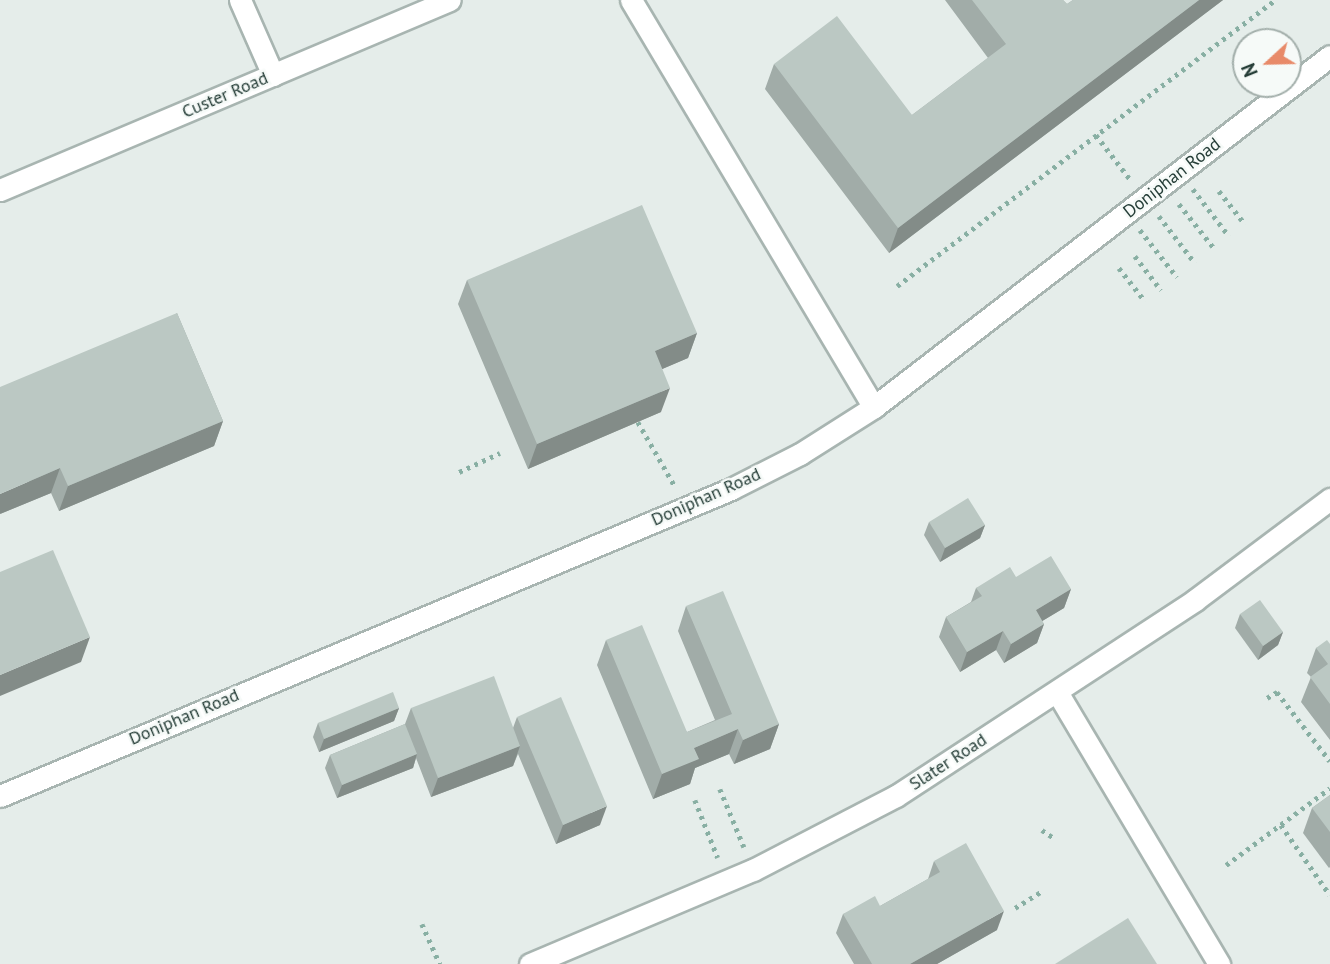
<!DOCTYPE html>
<html>
<head>
<meta charset="utf-8">
<style>
  body { margin:0 }
  #map { position:relative; width:1330px; height:964px; overflow:hidden; background:#e5edea; font-family:"PT Sans",sans-serif }
  div>[style] { position:absolute }
  [style*='--x'] { left:calc(var(--x)*1px); top:calc(var(--y)*1px); width:calc(var(--w)*1px); rotate:calc(var(--a)*1deg) }
  .path>* { height:4.5px; margin-top:-2.25px; transform-origin:0; background:repeating-linear-gradient(90deg,#88afa3 0 3.5px,transparent 0 8.5px) }
  .roads { filter:drop-shadow(2px 0 #a8b5b1) drop-shadow(-2px 0 #a8b5b1) drop-shadow(0 2px #a8b5b1) drop-shadow(0 -2px #a8b5b1) }
  .street>* { height:21px; margin:-10.5px; padding:0 10.5px; transform-origin:10.5px; border-radius:10.5px; background:#fff }
  .wall>* { inset:0; background:#a1aca8 }
  .shaded-wall>* { inset:0; background:#838c88 }
  .building>* { inset:0; background:#bbc8c3 }
  span { translate:-50% -50%; white-space:nowrap; text-align:center; line-height:1.15; -webkit-text-stroke:5px #f6faf8; paint-order:stroke }
  .street-label { font-size:18px; color:#263e38 }
  .north { position:absolute; left:1232px; top:28px; width:70px; height:70px; box-sizing:border-box; background:#f6faf8; border:2px solid #a3afab; border-radius:50%; rotate:248deg; font-size:19px; font-weight:700; line-height:28px; text-align:center; color:#263e38 }
  .north::after { content:''; display:block; margin:auto; width:24px; height:32px; background:#e88a69; clip-path:polygon(50% 0,100% 100%,50% 72%,0 100%) }
</style>
</head>
<body>
<div id="map">
  <div class="path">
    <div style="--x:1096;--y:135;--w:56;--a:52.3"></div>
    <div style="--x:1193;--y:189;--w:59;--a:52.5"></div>
    <div style="--x:1219;--y:191;--w:42;--a:51.8"></div>
    <div style="--x:1179;--y:204;--w:56;--a:51.5"></div>
    <div style="--x:1159;--y:216;--w:59;--a:52.5"></div>
    <div style="--x:1140;--y:230;--w:60;--a:51.8"></div>
    <div style="--x:1135;--y:256;--w:43;--a:52.6"></div>
    <div style="--x:1119;--y:268;--w:42;--a:51.8"></div>
    <div style="--x:897;--y:286;--w:474;--a:-37.1"></div>
    <div style="--x:638;--y:422;--w:76;--a:60.1"></div>
    <div style="--x:459;--y:472;--w:45;--a:-24.9"></div>
    <div style="--x:1267;--y:698;--w:12;--a:-31"></div>
    <div style="--x:1277;--y:692;--w:87;--a:52.5"></div>
    <div style="--x:720;--y:789;--w:63;--a:67.5"></div>
    <div style="--x:695;--y:800;--w:62;--a:68.4"></div>
    <div style="--x:1281;--y:825;--w:85;--a:55"></div>
    <div style="--x:1042;--y:830;--w:14;--a:34"></div>
    <div style="--x:1226;--y:865;--w:129;--a:-36.5"></div>
    <div style="--x:1015;--y:908;--w:32;--a:-32"></div>
    <div style="--x:422;--y:924;--w:44;--a:65.8"></div>
  </div>
  <div class="roads">
    <div class="street">
      <div style="--x:240;--y:0;--w:82;--a:66.3"></div>
      <div style="--x:631;--y:0;--w:474;--a:59.2"></div>
      <div style="--x:0;--y:190;--w:488;--a:-22.9"></div>
      <div style="--x:1057;--y:692;--w:317;--a:59.2"></div>
      <div style="--x:0;--y:796;--w:793;--a:-22.78"></div>
      <div style="--x:731;--y:489;--w:77;--a:-26.9"></div>
      <div style="--x:800;--y:454;--w:88;--a:-32.4"></div>
      <div style="--x:874;--y:407;--w:575;--a:-37.59"></div>
      <div style="--x:530;--y:964;--w:242;--a:-22.9"></div>
      <div style="--x:753;--y:870;--w:161;--a:-27.4"></div>
      <div style="--x:896;--y:796;--w:358;--a:-33.2"></div>
      <div style="--x:1195;--y:600;--w:169;--a:-36.8"></div>
    </div>
  </div>
  <div class="wall">
    <div style="clip-path:polygon(945px 0,1063px 0,1067px 4px,1073px 0,1223px 0,889px 253px,765px 89px,774px 64px,912px 115px,988px 58px)"></div>
    <div style="clip-path:polygon(467px 280px,697px 333px,688px 358px,662px 369px,661px 412px,528px 469px,458px 304px)"></div>
    <div style="clip-path:polygon(177px 313px,223px 421px,214px 446px,59px 511px,51px 493px,0 514px)"></div>
    <div style="clip-path:polygon(929px 522px,985px 525px,980px 538px,940px 562px,924px 535px)"></div>
    <div style="clip-path:polygon(1016px 577px,1071px 589px,1064px 608px,1042px 621px,1044px 624px,1037px 643px,1004px 663px,996px 650px,960px 672px,939px 637px,946px 617px,971px 602px,976px 588px)"></div>
    <div style="clip-path:polygon(686px 606px,779px 724px,770px 749px,734px 764px,729px 754px,695px 768px,690px 784px,653px 799px,597px 665px,606px 640px,687px 732px,715px 720px,678px 631px)"></div>
    <div style="clip-path:polygon(1240px 614px,1283px 632px,1278px 645px,1258px 660px,1235px 628px)"></div>
    <div style="clip-path:polygon(1330px 644px,1330px 740px,1301px 702px,1311px 677px,1307px 673px,1316px 648px)"></div>
    <div style="clip-path:polygon(399px 708px,394px 721px,319px 752px,313px 737px,318px 723px)"></div>
    <div style="clip-path:polygon(411px 708px,513px 728px,517px 717px,600px 825px,556px 844px,518px 754px,513px 766px,431px 797px,416px 758px,413px 768px,337px 798px,325px 768px,330px 755px,405px 724px)"></div>
    <div style="clip-path:polygon(1330px 795px,1330px 867px,1329px 868px,1303px 833px,1312px 808px)"></div>
    <div style="clip-path:polygon(934px 861px,997px 930px,937px 964px,854px 964px,836px 933px,843px 914px,880px 906px,928px 879px)"></div>
  </div>
  <div class="shaded-wall">
    <div style="clip-path:polygon(1199px 0,1223px 0,889px 253px,898px 228px)"></div>
    <div style="clip-path:polygon(697px 333px,688px 358px,646px 376px,655px 351px)"></div>
    <div style="clip-path:polygon(670px 388px,661px 412px,528px 469px,537px 444px)"></div>
    <div style="clip-path:polygon(223px 421px,214px 446px,59px 511px,68px 486px)"></div>
    <div style="clip-path:polygon(60px 468px,51px 493px,0 514px,0 494px)"></div>
    <div style="clip-path:polygon(985px 525px,980px 538px,940px 562px,945px 548px)"></div>
    <div style="clip-path:polygon(1071px 589px,1064px 608px,1029px 629px,1036px 610px)"></div>
    <div style="clip-path:polygon(1044px 624px,1037px 643px,1004px 663px,1011px 644px)"></div>
    <div style="clip-path:polygon(1003px 631px,996px 650px,960px 672px,967px 652px)"></div>
    <div style="clip-path:polygon(1283px 632px,1278px 645px,1258px 660px,1263px 646px)"></div>
    <div style="clip-path:polygon(90px 637px,81px 662px,0 696px,0 675px)"></div>
    <div style="clip-path:polygon(399px 708px,394px 721px,319px 752px,324px 739px)"></div>
    <div style="clip-path:polygon(779px 724px,770px 749px,734px 764px,743px 740px)"></div>
    <div style="clip-path:polygon(738px 729px,729px 754px,695px 768px,690px 784px,653px 799px,662px 774px,694px 748px)"></div>
    <div style="clip-path:polygon(520px 746px,513px 766px,431px 797px,438px 778px)"></div>
    <div style="clip-path:polygon(417px 754px,413px 768px,337px 798px,342px 785px)"></div>
    <div style="clip-path:polygon(607px 806px,600px 825px,556px 844px,563px 825px)"></div>
    <div style="clip-path:polygon(1004px 911px,997px 930px,937px 964px,910px 964px)"></div>
  </div>
  <div class="building">
    <div style="clip-path:polygon(972px 0,1063px 0,1067px 4px,1073px 0,1199px 0,898px 228px,774px 64px,837px 16px,912px 115px,1006px 44px)"></div>
    <div style="clip-path:polygon(642px 205px,697px 333px,655px 351px,670px 388px,537px 444px,467px 280px)"></div>
    <div style="clip-path:polygon(177px 313px,223px 421px,68px 486px,60px 468px,0 494px,0 387px)"></div>
    <div style="clip-path:polygon(968px 498px,985px 525px,945px 548px,929px 522px)"></div>
    <div style="clip-path:polygon(53px 550px,90px 637px,0 675px,0 572px)"></div>
    <div style="clip-path:polygon(1051px 556px,1071px 589px,1036px 610px,1044px 624px,1011px 644px,1003px 631px,967px 652px,946px 617px,982px 596px,976px 588px,1010px 567px,1016px 577px)"></div>
    <div style="clip-path:polygon(723px 591px,779px 724px,743px 740px,738px 729px,694px 748px,699px 759px,662px 774px,606px 640px,642px 625px,687px 732px,732px 714px,686px 606px)"></div>
    <div style="clip-path:polygon(1260px 600px,1283px 632px,1263px 646px,1240px 614px)"></div>
    <div style="clip-path:polygon(1327px 640px,1330px 644px,1330px 704px,1310px 677px,1328px 664px,1316px 648px)"></div>
    <div style="clip-path:polygon(494px 676px,520px 746px,438px 778px,411px 708px)"></div>
    <div style="clip-path:polygon(393px 692px,399px 708px,324px 739px,318px 723px)"></div>
    <div style="clip-path:polygon(561px 697px,607px 806px,563px 825px,517px 717px)"></div>
    <div style="clip-path:polygon(405px 724px,417px 754px,342px 785px,330px 755px)"></div>
    <div style="clip-path:polygon(1330px 795px,1330px 832px,1312px 808px)"></div>
    <div style="clip-path:polygon(966px 843px,1004px 911px,910px 964px,872px 964px,843px 914px,875px 896px,880px 906px,940px 872px,934px 861px)"></div>
    <div style="clip-path:polygon(1128px 918px,1157px 964px,1055px 964px)"></div>
  </div>
  <div class="street-label">
    <span style="left:225px;top:95px;rotate:-23deg">Custer Road</span>
    <span style="left:1172px;top:178px;rotate:-38deg">Doniphan Road</span>
    <span style="left:706px;top:497px;rotate:-24deg">Doniphan Road</span>
    <span style="left:184px;top:717px;rotate:-23deg">Doniphan Road</span>
    <span style="left:948px;top:762px;rotate:-33deg">Slater Road</span>
  </div>
  <div class="north">N</div>
</div>
</body>
</html>
